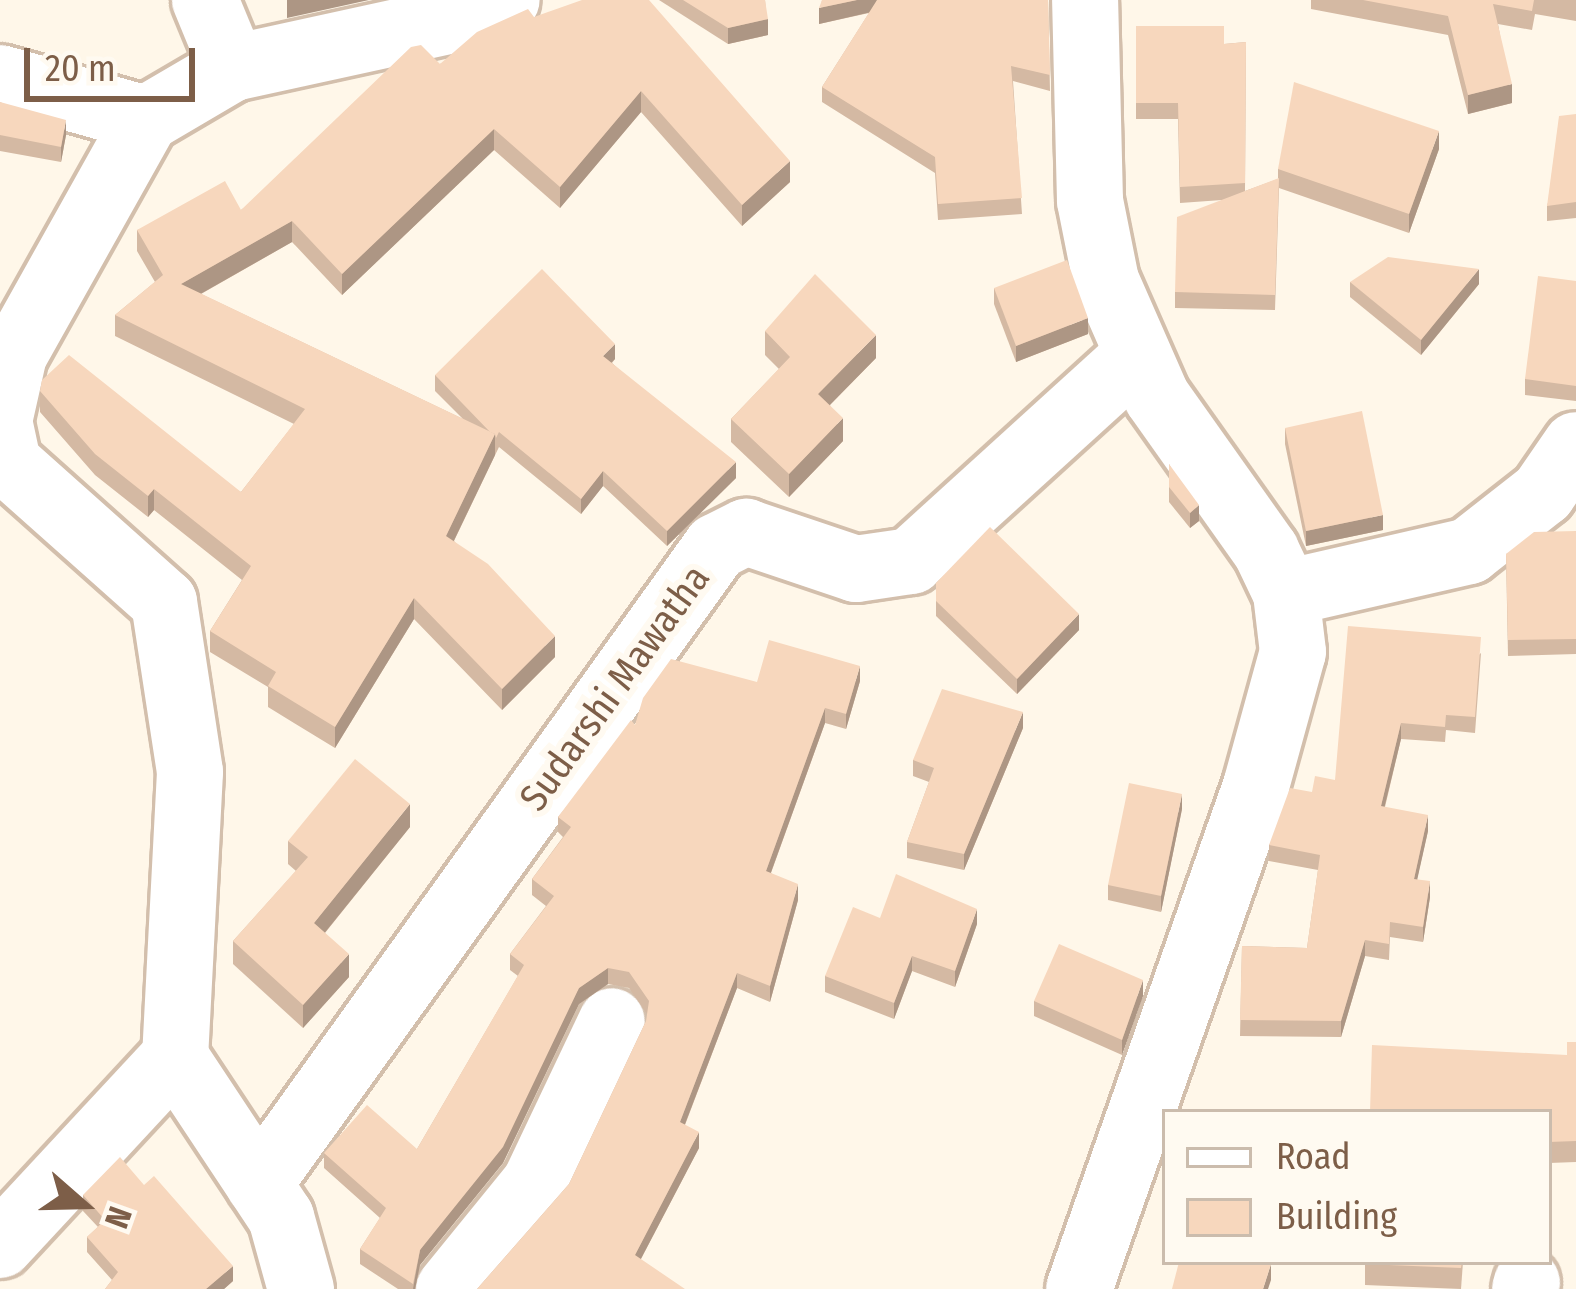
<!DOCTYPE html>
<html>
<head>
<meta charset="utf-8">
<style>
  body { margin:0 }
  #map { position:relative; width:1576px; height:1289px; overflow:hidden; background:#fff7e9; font-family:"Fira Sans Condensed",sans-serif }
  div>[style] { position:absolute }
  [style*='--x'] { left:calc(var(--x)*1px); top:calc(var(--y)*1px); width:calc(var(--w)*1px); rotate:calc(var(--a)*1deg) }
  .roads { filter:drop-shadow(3px 0 #d3bfac) drop-shadow(-3px 0 #d3bfac) drop-shadow(0 3px #d3bfac) drop-shadow(0 -3px #d3bfac) }
  .minor>* { height:66px; margin:-33px; padding:0 33px; transform-origin:33px; border-radius:33px; background:#fff }
  .wall>* { inset:0; background:#d4b9a3 }
  .shaded-wall>* { inset:0; background:#ad9684 }
  .building>* { inset:0; background:#f7d7bd }
  span { translate:-50% -50%; white-space:nowrap; text-align:center; line-height:1.15; -webkit-text-stroke:12px #fffaf1; paint-order:stroke }
  .street-label { font-size:39px; color:#7d5e48 }
  .legend { position:absolute; left:1162px; top:1109px; width:390px; height:156px; box-sizing:border-box; background:#fffaf1; border:3px solid #cbbcad; margin:0; padding:15px 21px; list-style:none; font-size:36px; color:#7d5e48 }
  .legend li { display:flex; align-items:center; gap:24px; height:60px }
  .legend b { width:60px; border:3px solid #cbbcad }
  .north { position:absolute; left:24px; top:1145px; width:120px; height:120px; -webkit-text-stroke:9px #fffaf1; paint-order:stroke; rotate:110deg; font-size:33px; font-weight:700; line-height:48px; text-align:center; color:#7d5e48 }
  .north::after { content:''; display:block; margin:auto; width:42px; height:54px; background:#7d5e48; clip-path:polygon(50% 0,100% 100%,50% 72%,0 100%) }
  .scale { position:absolute; left:24px; top:48px; width:171px; height:54px; box-sizing:border-box; border:6px solid #7d5e48; border-top:0; padding-left:15px; font-size:36px; line-height:42px; white-space:nowrap; color:#7d5e48; -webkit-text-stroke:9px #fffaf1; paint-order:stroke }
</style>
</head>
<body>
<div id="map">
  <div class="roads">
    <div class="minor">
      <div style="--x:205;--y:0;--w:74;--a:67.6"></div>
      <div style="--x:0;--y:78;--w:152;--a:15.7"></div>
      <div style="--x:0;--y:417;--w:64;--a:-77.3"></div>
      <div style="--x:14;--y:355;--w:270;--a:-60.8"></div>
      <div style="--x:146;--y:119;--w:101;--a:-30.4"></div>
      <div style="--x:233;--y:68;--w:239;--a:-12.3"></div>
      <div style="--x:467;--y:17;--w:43;--a:-23"></div>
      <div style="--x:0;--y:425;--w:39;--a:78"></div>
      <div style="--x:8;--y:463;--w:209;--a:41.7"></div>
      <div style="--x:164;--y:602;--w:172;--a:81.3"></div>
      <div style="--x:190;--y:772;--w:285;--a:93"></div>
      <div style="--x:175;--y:1057;--w:192;--a:56.5"></div>
      <div style="--x:281;--y:1217;--w:75;--a:74.5"></div>
      <div style="--x:1286;--y:593;--w:188;--a:-12.9"></div>
      <div style="--x:1469;--y:551;--w:94;--a:-38.1"></div>
      <div style="--x:1543;--y:493;--w:58;--a:-55.5"></div>
      <div style="--x:259;--y:1184;--w:784;--a:-54.34"></div>
      <div style="--x:716;--y:547;--w:34;--a:-27"></div>
      <div style="--x:746;--y:532;--w:116;--a:18.6"></div>
      <div style="--x:856;--y:569;--w:56;--a:-8.3"></div>
      <div style="--x:911;--y:561;--w:303;--a:-42.3"></div>
      <div style="--x:0;--y:1245;--w:257;--a:-47.1"></div>
      <div style="--x:449;--y:1289;--w:136;--a:-50.9"></div>
      <div style="--x:535;--y:1183;--w:179;--a:-64.6"></div>
      <div style="--x:1079;--y:1289;--w:533;--a:-70.61"></div>
      <div style="--x:1256;--y:786;--w:139;--a:-74.6"></div>
      <div style="--x:1293;--y:652;--w:59;--a:-96.8"></div>
      <div style="--x:1286;--y:593;--w:47;--a:-115.5"></div>
      <div style="--x:1266;--y:551;--w:189;--a:-125.3"></div>
      <div style="--x:1157;--y:397;--w:127;--a:-113.7"></div>
      <div style="--x:1106;--y:281;--w:82;--a:-101.3"></div>
      <div style="--x:1090;--y:201;--w:201;--a:-91.4"></div>
      <div style="--x:1525;--y:1289;--w:7;--a:-74"></div>
    </div>
  </div>
  <div class="wall">
    <div style="clip-path:polygon(659px 0,765px 0,768px 35px,728px 44px)"></div>
    <div style="clip-path:polygon(822px 0,1048px 0,1050px 91px,1013px 81px,1022px 214px,938px 220px,935px 173px,822px 102px,822px 87px,869px 13px,819px 24px)"></div>
    <div style="clip-path:polygon(1311px 0,1576px 0,1576px 21px,1535px 14px,1532px 30px,1498px 24px,1512px 103px,1468px 114px,1448px 35px,1311px 9px)"></div>
    <div style="clip-path:polygon(534px 17px,790px 182px,742px 226px,641px 112px,560px 208px,494px 150px,342px 295px,292px 242px,201px 294px,463px 419px,435px 391px,435px 375px,615px 359px,612px 363px,736px 478px,667px 546px,603px 486px,581px 514px,499px 447px,454px 541px,555px 657px,502px 710px,414px 619px,335px 748px,268px 707px,268px 687px,210px 652px,210px 631px,242px 580px,154px 510px,148px 517px,95px 475px,40px 412px,40px 391px,241px 492px,294px 424px,115px 336px,115px 315px,155px 282px,137px 251px,137px 230px,241px 210px,440px 64px)"></div>
    <div style="clip-path:polygon(1136px 26px,1224px 44px,1246px 42px,1245px 191px,1278px 179px,1278px 169px,1439px 149px,1409px 233px,1279px 188px,1275px 310px,1175px 308px,1175px 292px,1222px 200px,1180px 203px,1178px 119px,1136px 119px)"></div>
    <div style="clip-path:polygon(0 102px,66px 135px,61px 162px,0 151px)"></div>
    <div style="clip-path:polygon(1576px 114px,1576px 218px,1547px 221px,1547px 206px)"></div>
    <div style="clip-path:polygon(1576px 281px,1576px 401px,1525px 395px,1525px 379px)"></div>
    <div style="clip-path:polygon(1350px 282px,1479px 284px,1421px 355px,1350px 297px)"></div>
    <div style="clip-path:polygon(994px 288px,1088px 334px,1016px 362px,994px 304px)"></div>
    <div style="clip-path:polygon(765px 331px,876px 358px,830px 405px,843px 441px,789px 497px,731px 442px,731px 419px,779px 369px,765px 355px)"></div>
    <div style="clip-path:polygon(1285px 428px,1383px 530px,1306px 546px,1285px 444px)"></div>
    <div style="clip-path:polygon(1169px 464px,1199px 521px,1190px 528px,1169px 502px)"></div>
    <div style="clip-path:polygon(1576px 531px,1576px 654px,1508px 656px,1506px 554px)"></div>
    <div style="clip-path:polygon(936px 583px,1079px 630px,1017px 694px,936px 616px)"></div>
    <div style="clip-path:polygon(1481px 653px,1475px 733px,1446px 730px,1445px 742px,1401px 739px,1385px 807px,1428px 831px,1417px 879px,1430px 897px,1423px 942px,1390px 937px,1389px 960px,1365px 956px,1341px 1037px,1240px 1036px,1242px 946px,1307px 948px,1318px 870px,1269px 861px,1269px 845px,1312px 792px,1335px 780px)"></div>
    <div style="clip-path:polygon(860px 681px,846px 729px,825px 723px,771px 873px,798px 900px,770px 1002px,737px 988px,685px 1125px,699px 1148px,641px 1259px,477px 1289px,569px 1184px,646px 1021px,647px 1014px,629px 988px,608px 984px,579px 1004px,503px 1163px,420px 1265px,415px 1289px,398px 1289px,360px 1264px,360px 1249px,380px 1218px,324px 1168px,324px 1153px,417px 1149px,518px 976px,510px 970px,510px 954px,546px 906px,532px 895px,532px 879px,563px 837px,558px 832px,558px 817px,635px 725px,757px 682px)"></div>
    <div style="clip-path:polygon(1023px 728px,964px 870px,907px 858px,907px 842px,929px 782px,913px 776px,913px 760px)"></div>
    <div style="clip-path:polygon(1182px 809px,1161px 912px,1108px 900px,1108px 885px)"></div>
    <div style="clip-path:polygon(410px 827px,325px 933px,349px 977px,303px 1028px,233px 964px,233px 941px,296px 871px,288px 864px,288px 841px)"></div>
    <div style="clip-path:polygon(880px 918px,977px 924px,955px 987px,912px 971px,894px 1019px,825px 992px,825px 976px)"></div>
    <div style="clip-path:polygon(1143px 996px,1122px 1055px,1034px 1016px,1034px 1001px)"></div>
    <div style="clip-path:polygon(1576px 1042px,1576px 1162px,1549px 1163px,1549px 1112px,1567px 1055px)"></div>
    <div style="clip-path:polygon(144px 1185px,233px 1281px,224px 1289px,105px 1289px,112px 1280px,87px 1252px,87px 1237px,98px 1227px,83px 1211px,83px 1195px)"></div>
    <div style="clip-path:polygon(1365px 1262px,1463px 1262px,1461px 1289px,1365px 1285px)"></div>
  </div>
  <div class="shaded-wall">
    <div style="clip-path:polygon(287px 0,369px 0,287px 18px)"></div>
    <div style="clip-path:polygon(857px 0,880px 0,880px 10px,819px 24px,819px 8px)"></div>
    <div style="clip-path:polygon(768px 19px,768px 35px,728px 44px,728px 28px)"></div>
    <div style="clip-path:polygon(1512px 84px,1512px 103px,1468px 114px,1468px 95px)"></div>
    <div style="clip-path:polygon(641px 91px,641px 112px,560px 208px,560px 187px)"></div>
    <div style="clip-path:polygon(66px 120px,66px 135px,61px 162px,61px 147px)"></div>
    <div style="clip-path:polygon(494px 129px,494px 150px,342px 295px,342px 274px)"></div>
    <div style="clip-path:polygon(1439px 131px,1439px 149px,1409px 233px,1409px 214px)"></div>
    <div style="clip-path:polygon(790px 161px,790px 182px,742px 226px,742px 205px)"></div>
    <div style="clip-path:polygon(292px 221px,292px 242px,181px 305px,181px 284px)"></div>
    <div style="clip-path:polygon(1479px 269px,1479px 284px,1421px 355px,1421px 340px)"></div>
    <div style="clip-path:polygon(1088px 318px,1088px 334px,1016px 362px,1016px 346px)"></div>
    <div style="clip-path:polygon(876px 335px,876px 358px,818px 417px,818px 394px)"></div>
    <div style="clip-path:polygon(615px 344px,615px 359px,603px 371px,603px 356px)"></div>
    <div style="clip-path:polygon(843px 418px,843px 441px,789px 497px,789px 474px)"></div>
    <div style="clip-path:polygon(495px 434px,495px 455px,446px 557px,446px 536px)"></div>
    <div style="clip-path:polygon(736px 462px,736px 478px,667px 546px,667px 531px)"></div>
    <div style="clip-path:polygon(603px 471px,603px 486px,581px 514px,581px 499px)"></div>
    <div style="clip-path:polygon(154px 489px,154px 510px,148px 517px,148px 496px)"></div>
    <div style="clip-path:polygon(1199px 505px,1199px 521px,1190px 528px,1190px 513px)"></div>
    <div style="clip-path:polygon(1383px 515px,1383px 530px,1306px 546px,1306px 531px)"></div>
    <div style="clip-path:polygon(414px 598px,414px 619px,335px 748px,335px 727px)"></div>
    <div style="clip-path:polygon(1079px 614px,1079px 630px,1017px 694px,1017px 679px)"></div>
    <div style="clip-path:polygon(555px 636px,555px 657px,502px 710px,502px 689px)"></div>
    <div style="clip-path:polygon(860px 666px,860px 681px,846px 729px,846px 714px)"></div>
    <div style="clip-path:polygon(825px 708px,825px 723px,766px 886px,766px 871px)"></div>
    <div style="clip-path:polygon(1023px 712px,1023px 728px,964px 870px,964px 854px)"></div>
    <div style="clip-path:polygon(1401px 723px,1401px 739px,1381px 821px,1381px 806px)"></div>
    <div style="clip-path:polygon(1182px 794px,1182px 809px,1161px 912px,1161px 896px)"></div>
    <div style="clip-path:polygon(410px 804px,410px 827px,314px 946px,314px 923px)"></div>
    <div style="clip-path:polygon(1428px 815px,1428px 831px,1414px 894px,1414px 879px)"></div>
    <div style="clip-path:polygon(1430px 881px,1430px 897px,1423px 942px,1423px 927px)"></div>
    <div style="clip-path:polygon(798px 884px,798px 900px,770px 1002px,770px 986px)"></div>
    <div style="clip-path:polygon(977px 909px,977px 924px,955px 987px,955px 971px)"></div>
    <div style="clip-path:polygon(1365px 940px,1365px 956px,1341px 1037px,1341px 1021px)"></div>
    <div style="clip-path:polygon(349px 954px,349px 977px,303px 1028px,303px 1005px)"></div>
    <div style="clip-path:polygon(912px 956px,912px 971px,894px 1019px,894px 1003px)"></div>
    <div style="clip-path:polygon(608px 968px,608px 984px,579px 1004px,503px 1163px,420px 1265px,415px 1289px,413px 1289px,420px 1250px,579px 988px)"></div>
    <div style="clip-path:polygon(737px 973px,737px 988px,680px 1137px,680px 1122px)"></div>
    <div style="clip-path:polygon(1143px 980px,1143px 996px,1122px 1055px,1122px 1040px)"></div>
    <div style="clip-path:polygon(699px 1132px,699px 1148px,635px 1270px,635px 1255px)"></div>
    <div style="clip-path:polygon(1271px 1264px,1271px 1280px,1268px 1289px,1263px 1289px)"></div>
    <div style="clip-path:polygon(233px 1266px,233px 1281px,224px 1289px,206px 1289px)"></div>
  </div>
  <div class="building">
    <div style="clip-path:polygon(582px 0,649px 0,790px 161px,742px 205px,641px 91px,560px 187px,494px 129px,342px 274px,292px 221px,181px 284px,495px 434px,446px 536px,488px 564px,555px 636px,502px 689px,414px 598px,335px 727px,268px 686px,276px 672px,210px 631px,251px 566px,154px 489px,148px 496px,95px 454px,40px 391px,42px 380px,69px 355px,241px 492px,305px 409px,115px 315px,163px 275px,137px 230px,225px 181px,241px 210px,411px 47px,421px 45px,440px 64px,477px 32px,528px 9px,534px 17px)"></div>
    <div style="clip-path:polygon(683px 0,765px 0,768px 19px,728px 28px)"></div>
    <div style="clip-path:polygon(822px 0,857px 0,819px 8px)"></div>
    <div style="clip-path:polygon(877px 0,1048px 0,1050px 75px,1011px 66px,1022px 198px,938px 204px,935px 157px,822px 87px)"></div>
    <div style="clip-path:polygon(1363px 0,1534px 0,1532px 11px,1493px 4px,1512px 84px,1468px 95px,1448px 16px)"></div>
    <div style="clip-path:polygon(1136px 26px,1224px 26px,1224px 44px,1246px 42px,1245px 183px,1180px 187px,1178px 103px,1136px 103px)"></div>
    <div style="clip-path:polygon(1294px 82px,1439px 131px,1409px 214px,1278px 169px)"></div>
    <div style="clip-path:polygon(0 102px,66px 120px,61px 147px,0 135px)"></div>
    <div style="clip-path:polygon(1576px 114px,1576px 202px,1547px 206px,1559px 116px)"></div>
    <div style="clip-path:polygon(1279px 178px,1275px 295px,1175px 292px,1177px 217px)"></div>
    <div style="clip-path:polygon(1388px 257px,1479px 269px,1421px 340px,1350px 282px)"></div>
    <div style="clip-path:polygon(1067px 260px,1088px 318px,1016px 346px,994px 288px)"></div>
    <div style="clip-path:polygon(542px 269px,615px 344px,603px 356px,736px 462px,667px 531px,603px 471px,581px 499px,499px 432px,496px 438px,495px 434px,490px 432px,435px 375px)"></div>
    <div style="clip-path:polygon(815px 274px,876px 335px,818px 394px,843px 418px,789px 474px,731px 419px,790px 357px,765px 331px)"></div>
    <div style="clip-path:polygon(1538px 276px,1576px 281px,1576px 386px,1525px 379px)"></div>
    <div style="clip-path:polygon(1362px 411px,1383px 515px,1306px 531px,1285px 428px)"></div>
    <div style="clip-path:polygon(1169px 464px,1199px 505px,1190px 513px,1169px 487px)"></div>
    <div style="clip-path:polygon(990px 527px,1079px 614px,1017px 679px,936px 601px,936px 583px)"></div>
    <div style="clip-path:polygon(1576px 531px,1576px 639px,1508px 640px,1506px 554px,1534px 532px)"></div>
    <div style="clip-path:polygon(1348px 626px,1481px 637px,1475px 717px,1446px 715px,1445px 727px,1401px 723px,1381px 806px,1428px 815px,1414px 879px,1430px 881px,1423px 927px,1390px 922px,1389px 944px,1365px 940px,1341px 1021px,1240px 1020px,1242px 946px,1307px 948px,1320px 855px,1269px 845px,1290px 788px,1312px 792px,1315px 776px,1335px 780px)"></div>
    <div style="clip-path:polygon(769px 640px,860px 666px,846px 714px,825px 708px,766px 871px,798px 884px,770px 986px,737px 973px,680px 1122px,699px 1132px,635px 1255px,685px 1289px,477px 1289px,569px 1184px,646px 1021px,649px 1001px,629px 972px,608px 968px,579px 988px,503px 1147px,420px 1250px,413px 1284px,360px 1249px,386px 1208px,324px 1153px,367px 1105px,417px 1149px,524px 965px,510px 954px,554px 896px,532px 879px,571px 827px,558px 817px,631px 720px,635px 725px,643px 698px,671px 659px,757px 682px)"></div>
    <div style="clip-path:polygon(942px 689px,1023px 712px,964px 854px,907px 842px,934px 768px,913px 760px)"></div>
    <div style="clip-path:polygon(355px 759px,410px 804px,314px 923px,349px 954px,303px 1005px,233px 941px,308px 857px,288px 841px)"></div>
    <div style="clip-path:polygon(1129px 783px,1182px 794px,1161px 896px,1108px 885px)"></div>
    <div style="clip-path:polygon(896px 874px,977px 909px,955px 971px,912px 956px,894px 1003px,825px 976px,853px 907px,880px 918px)"></div>
    <div style="clip-path:polygon(1059px 944px,1143px 980px,1122px 1040px,1034px 1001px)"></div>
    <div style="clip-path:polygon(1567px 1042px,1576px 1042px,1576px 1141px,1549px 1142px,1549px 1112px,1370px 1112px,1372px 1045px,1567px 1055px)"></div>
    <div style="clip-path:polygon(120px 1157px,144px 1185px,154px 1176px,233px 1266px,206px 1289px,105px 1289px,118px 1272px,87px 1237px,105px 1220px,83px 1195px)"></div>
    <div style="clip-path:polygon(1179px 1262px,1263px 1262px,1271px 1264px,1263px 1289px,1172px 1289px)"></div>
    <div style="clip-path:polygon(1365px 1262px,1462px 1262px,1461px 1268px,1365px 1264px)"></div>
  </div>
  <div class="street-label">
    <span style="left:615px;top:688px;rotate:-54deg">Sudarshi Mawatha</span>
  </div>
  <ul class="legend">
  <li><b style="height:15px;background:#fff"></b>Road</li>
  <li><b style="height:33px;background:#f7d7bd"></b>Building</li>
  </ul>
  <div class="north">N</div>
  <div class="scale">20 m</div>
</div>
</body>
</html>
